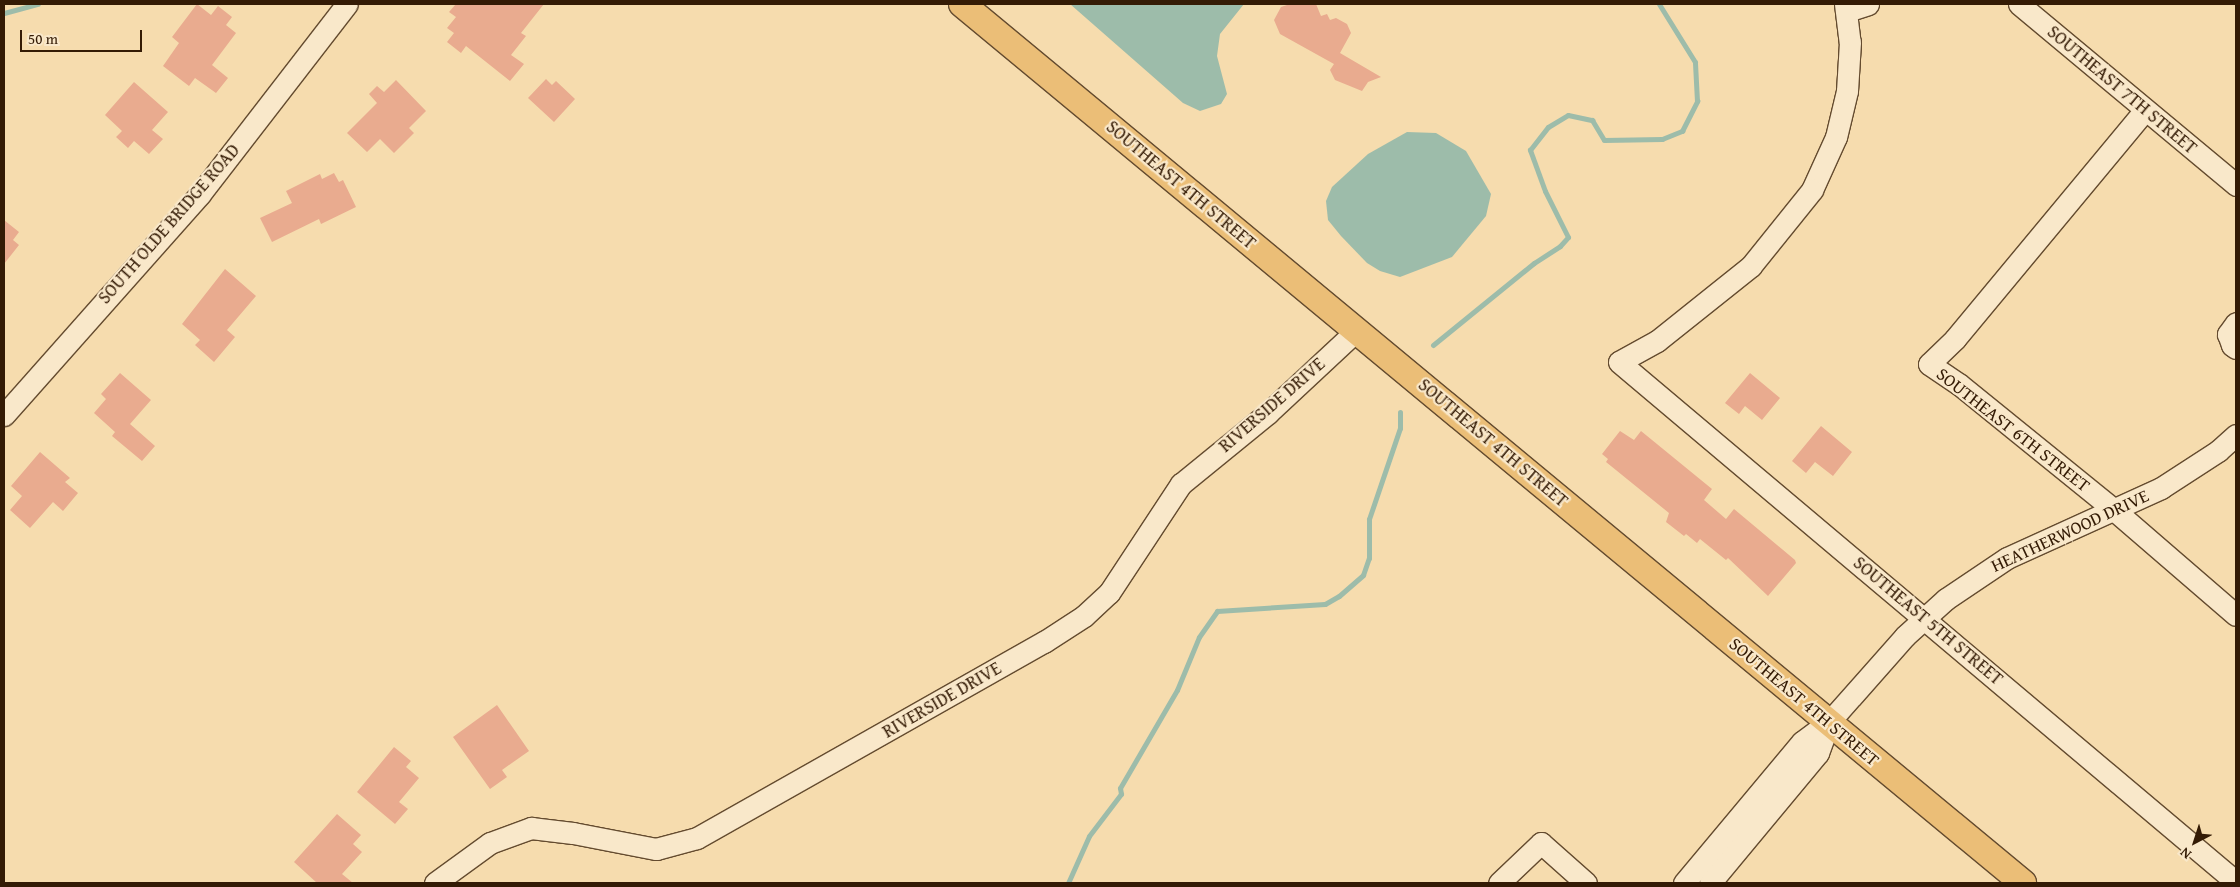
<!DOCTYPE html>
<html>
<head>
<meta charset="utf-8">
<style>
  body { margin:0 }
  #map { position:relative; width:2240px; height:887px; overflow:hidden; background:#f6dcae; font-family:"Gentium Book Plus",serif }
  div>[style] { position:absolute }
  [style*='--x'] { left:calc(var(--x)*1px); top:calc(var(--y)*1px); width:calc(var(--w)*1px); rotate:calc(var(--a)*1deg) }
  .water>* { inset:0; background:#9dbcaa }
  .stream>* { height:5px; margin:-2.5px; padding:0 2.5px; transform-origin:2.5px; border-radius:2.5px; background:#9dbcaa }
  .building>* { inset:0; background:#e9ab8f }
  .roads { filter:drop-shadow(1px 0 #644b2f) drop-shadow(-1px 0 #644b2f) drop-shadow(0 1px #644b2f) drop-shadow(0 -1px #644b2f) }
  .minor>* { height:21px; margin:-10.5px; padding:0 10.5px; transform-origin:10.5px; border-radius:10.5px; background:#f9e8ca }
  .major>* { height:26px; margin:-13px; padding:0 13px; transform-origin:13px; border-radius:13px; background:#ebbe77 }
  span { translate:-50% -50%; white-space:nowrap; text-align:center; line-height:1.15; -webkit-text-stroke:4.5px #f9e8ca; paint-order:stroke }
  .street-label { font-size:18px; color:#341b05 }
  .frame { position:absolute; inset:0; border:5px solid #341b05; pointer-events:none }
  .north { position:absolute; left:2170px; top:817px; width:50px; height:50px; -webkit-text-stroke:4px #f9e8ca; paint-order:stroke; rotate:220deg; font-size:14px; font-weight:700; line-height:20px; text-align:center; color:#341b05 }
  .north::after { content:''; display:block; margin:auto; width:18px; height:22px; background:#341b05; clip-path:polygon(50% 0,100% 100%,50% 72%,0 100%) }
  .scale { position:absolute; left:20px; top:30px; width:122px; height:22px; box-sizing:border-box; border:2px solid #341b05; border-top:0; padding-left:6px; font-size:15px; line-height:18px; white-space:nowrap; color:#341b05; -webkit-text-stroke:4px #f9e8ca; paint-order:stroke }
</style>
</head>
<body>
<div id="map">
  <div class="water">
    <div style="clip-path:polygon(1070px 4px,1244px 4px,1220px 34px,1217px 56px,1227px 94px,1221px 104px,1200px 111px,1183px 103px)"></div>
    <div style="clip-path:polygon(1407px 132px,1436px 133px,1466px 151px,1491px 194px,1486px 216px,1452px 257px,1400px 277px,1380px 271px,1367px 263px,1341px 236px,1328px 220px,1326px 201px,1332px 187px,1368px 154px)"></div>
  </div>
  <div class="stream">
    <div style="--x:4;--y:13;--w:35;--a:-15"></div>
    <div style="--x:1433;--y:345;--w:130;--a:-39.1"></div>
    <div style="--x:1534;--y:263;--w:31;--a:-33"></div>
    <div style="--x:1560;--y:246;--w:12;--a:-48"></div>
    <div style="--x:1568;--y:237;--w:51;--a:-116.6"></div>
    <div style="--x:1545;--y:191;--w:44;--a:-110.1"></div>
    <div style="--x:1530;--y:150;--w:29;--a:-52"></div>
    <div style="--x:1548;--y:127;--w:23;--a:-31"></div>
    <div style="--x:1568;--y:115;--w:25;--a:12"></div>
    <div style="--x:1592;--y:120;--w:23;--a:59"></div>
    <div style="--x:1604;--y:140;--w:58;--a:-1"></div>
    <div style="--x:1662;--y:139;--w:22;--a:-22"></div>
    <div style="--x:1682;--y:131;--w:34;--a:-63"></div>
    <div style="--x:1697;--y:101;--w:39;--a:-93"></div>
    <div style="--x:1695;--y:62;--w:68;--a:-121.8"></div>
    <div style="--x:1068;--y:883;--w:51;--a:-65.9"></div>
    <div style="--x:1089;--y:836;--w:53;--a:-52.7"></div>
    <div style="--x:1121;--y:794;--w:6;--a:-99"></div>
    <div style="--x:1120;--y:788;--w:113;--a:-59.8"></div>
    <div style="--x:1177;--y:690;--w:57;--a:-67.5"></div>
    <div style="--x:1199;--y:637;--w:32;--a:-55"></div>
    <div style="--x:1217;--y:611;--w:108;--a:-3.7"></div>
    <div style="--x:1325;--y:604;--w:16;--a:-30"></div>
    <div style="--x:1339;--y:596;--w:32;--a:-41"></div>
    <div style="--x:1363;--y:575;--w:18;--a:-71"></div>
    <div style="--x:1369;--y:558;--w:39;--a:-90"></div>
    <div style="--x:1369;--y:519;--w:96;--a:-71.2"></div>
    <div style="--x:1400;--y:428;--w:16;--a:-90"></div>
  </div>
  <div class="building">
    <div style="clip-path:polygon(197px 4px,211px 15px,218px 6px,232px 17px,226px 25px,236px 33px,212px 65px,228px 78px,216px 93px,195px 78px,189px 86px,163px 66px,179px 43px,172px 37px)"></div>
    <div style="clip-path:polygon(456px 4px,544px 4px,521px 33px,526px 36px,511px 55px,524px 64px,510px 81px,466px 46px,461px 53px,447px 42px,454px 33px,447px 28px,456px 17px,449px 12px)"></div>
    <div style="clip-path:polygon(1290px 4px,1316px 4px,1321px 16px,1327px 14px,1330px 20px,1336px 18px,1347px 24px,1351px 33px,1340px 53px,1381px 77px,1368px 82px,1362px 91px,1335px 80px,1330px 70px,1334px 64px,1280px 34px,1274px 20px,1281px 7px)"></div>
    <div style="clip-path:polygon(546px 79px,552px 85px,556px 81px,575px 99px,554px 122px,528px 98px)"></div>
    <div style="clip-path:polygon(396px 80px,426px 111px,409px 128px,414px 133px,394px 153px,380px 139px,367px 152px,347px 133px,377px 103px,369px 94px,377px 86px,384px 92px)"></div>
    <div style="clip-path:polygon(134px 82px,168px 112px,152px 130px,163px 139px,149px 154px,134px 141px,128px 148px,116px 137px,122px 131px,105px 115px)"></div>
    <div style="clip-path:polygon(334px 173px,339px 182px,343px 180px,356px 207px,321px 224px,319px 219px,272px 242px,260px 218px,292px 203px,286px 191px,320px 174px,322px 179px)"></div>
    <div style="clip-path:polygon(4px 220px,19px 232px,13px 240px,19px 245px,4px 264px)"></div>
    <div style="clip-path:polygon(225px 269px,256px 296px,227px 330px,235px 337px,214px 362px,195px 345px,200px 340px,182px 324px)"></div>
    <div style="clip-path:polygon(120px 373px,151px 400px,130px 424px,155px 446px,142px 461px,112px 436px,115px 432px,94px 413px,106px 399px,101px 394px)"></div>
    <div style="clip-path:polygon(1750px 373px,1780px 398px,1762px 420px,1745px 406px,1739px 414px,1725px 403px)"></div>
    <div style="clip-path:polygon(1821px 426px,1852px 452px,1833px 476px,1815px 462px,1806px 473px,1792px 461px)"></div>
    <div style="clip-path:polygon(1620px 431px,1634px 440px,1641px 431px,1712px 489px,1704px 500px,1726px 519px,1734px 509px,1795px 560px,1796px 563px,1768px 596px,1728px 558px,1726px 560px,1700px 539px,1697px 543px,1686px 534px,1684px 536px,1666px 522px,1669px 513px,1606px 462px,1608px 459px,1602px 454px)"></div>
    <div style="clip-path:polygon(40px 452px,70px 478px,65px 482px,78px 493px,63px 511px,53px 502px,30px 528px,10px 510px,22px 496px,11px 486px)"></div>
    <div style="clip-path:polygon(497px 705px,529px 751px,502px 770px,507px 777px,490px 789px,453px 737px)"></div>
    <div style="clip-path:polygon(394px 747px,411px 761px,406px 767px,419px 778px,399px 802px,408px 809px,395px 824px,357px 792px)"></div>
    <div style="clip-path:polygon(337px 814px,361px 835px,353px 844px,362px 852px,342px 874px,353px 883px,317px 883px,294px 862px)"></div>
  </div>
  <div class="roads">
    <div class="minor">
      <div style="--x:1845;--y:4;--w:38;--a:83"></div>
      <div style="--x:1850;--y:42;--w:49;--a:93.5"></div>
      <div style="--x:1847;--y:91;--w:47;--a:103.4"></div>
      <div style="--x:1836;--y:137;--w:58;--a:114.4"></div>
      <div style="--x:1812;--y:190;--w:97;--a:128.8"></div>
      <div style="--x:1751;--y:266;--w:120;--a:141.4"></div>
      <div style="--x:1657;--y:341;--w:43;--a:151.1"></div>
      <div style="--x:1619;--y:362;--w:807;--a:40.12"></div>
      <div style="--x:2019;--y:4;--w:283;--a:39.8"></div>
      <div style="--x:1847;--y:11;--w:22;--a:-18"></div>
      <div style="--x:2145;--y:110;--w:298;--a:129.7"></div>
      <div style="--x:1955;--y:339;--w:36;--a:136"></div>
      <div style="--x:1929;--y:364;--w:37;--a:34"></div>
      <div style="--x:1960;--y:385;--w:197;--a:39"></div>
      <div style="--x:2113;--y:509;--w:162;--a:40.8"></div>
      <div style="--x:2236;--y:323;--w:14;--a:126"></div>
      <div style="--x:2228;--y:334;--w:12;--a:70"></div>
      <div style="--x:2232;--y:345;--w:5;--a:37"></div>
      <div style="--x:4;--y:415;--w:295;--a:-48.4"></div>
      <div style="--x:200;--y:194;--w:240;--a:-52.3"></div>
      <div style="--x:435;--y:883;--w:68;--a:-36"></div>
      <div style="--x:490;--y:843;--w:44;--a:-20.1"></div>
      <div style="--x:531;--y:828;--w:42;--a:6.8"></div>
      <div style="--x:573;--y:833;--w:85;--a:10.9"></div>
      <div style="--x:656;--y:849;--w:42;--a:-15"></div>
      <div style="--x:697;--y:838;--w:399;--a:-29.5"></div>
      <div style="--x:1044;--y:642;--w:48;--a:-33"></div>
      <div style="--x:1084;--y:616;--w:34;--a:-43"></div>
      <div style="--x:1109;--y:593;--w:131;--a:-56.6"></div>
      <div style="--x:1181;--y:484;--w:112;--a:-39.2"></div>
      <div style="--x:1268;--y:413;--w:122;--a:-43"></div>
      <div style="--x:1499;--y:883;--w:58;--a:-43.6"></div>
      <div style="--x:1541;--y:843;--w:60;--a:41.6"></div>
      <div style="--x:1684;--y:883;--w:184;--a:-50.1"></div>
      <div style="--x:1802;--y:742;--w:34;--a:-37"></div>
      <div style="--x:1829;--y:722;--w:115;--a:-48.5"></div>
      <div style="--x:1905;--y:636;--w:55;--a:-42.1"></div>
      <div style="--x:1946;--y:599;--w:73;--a:-33.9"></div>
      <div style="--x:2007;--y:558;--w:169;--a:-24.4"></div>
      <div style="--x:2161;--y:488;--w:68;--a:-33"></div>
      <div style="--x:2218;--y:451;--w:24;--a:-42"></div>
      <div style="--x:1710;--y:883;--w:169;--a:-50.3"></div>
      <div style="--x:1818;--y:753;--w:33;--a:-70"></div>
    </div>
    <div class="major">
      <div style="--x:962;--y:4;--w:1378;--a:39.64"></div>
    </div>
  </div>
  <div class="street-label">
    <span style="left:2122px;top:90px;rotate:40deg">SOUTHEAST 7TH STREET</span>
    <span style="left:1181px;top:185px;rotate:40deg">SOUTHEAST 4TH STREET</span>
    <span style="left:169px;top:224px;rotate:-49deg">SOUTH OLDE BRIDGE ROAD</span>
    <span style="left:1272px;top:405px;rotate:-41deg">RIVERSIDE DRIVE</span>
    <span style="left:2013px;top:430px;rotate:38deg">SOUTHEAST 6TH STREET</span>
    <span style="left:1493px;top:443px;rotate:40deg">SOUTHEAST 4TH STREET</span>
    <span style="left:2070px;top:531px;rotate:-25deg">HEATHERWOOD DRIVE</span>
    <span style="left:1928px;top:621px;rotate:40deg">SOUTHEAST 5TH STREET</span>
    <span style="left:942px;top:700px;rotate:-30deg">RIVERSIDE DRIVE</span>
    <span style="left:1804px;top:702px;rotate:40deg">SOUTHEAST 4TH STREET</span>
  </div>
  <div class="frame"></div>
  <div class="north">N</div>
  <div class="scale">50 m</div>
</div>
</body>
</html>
